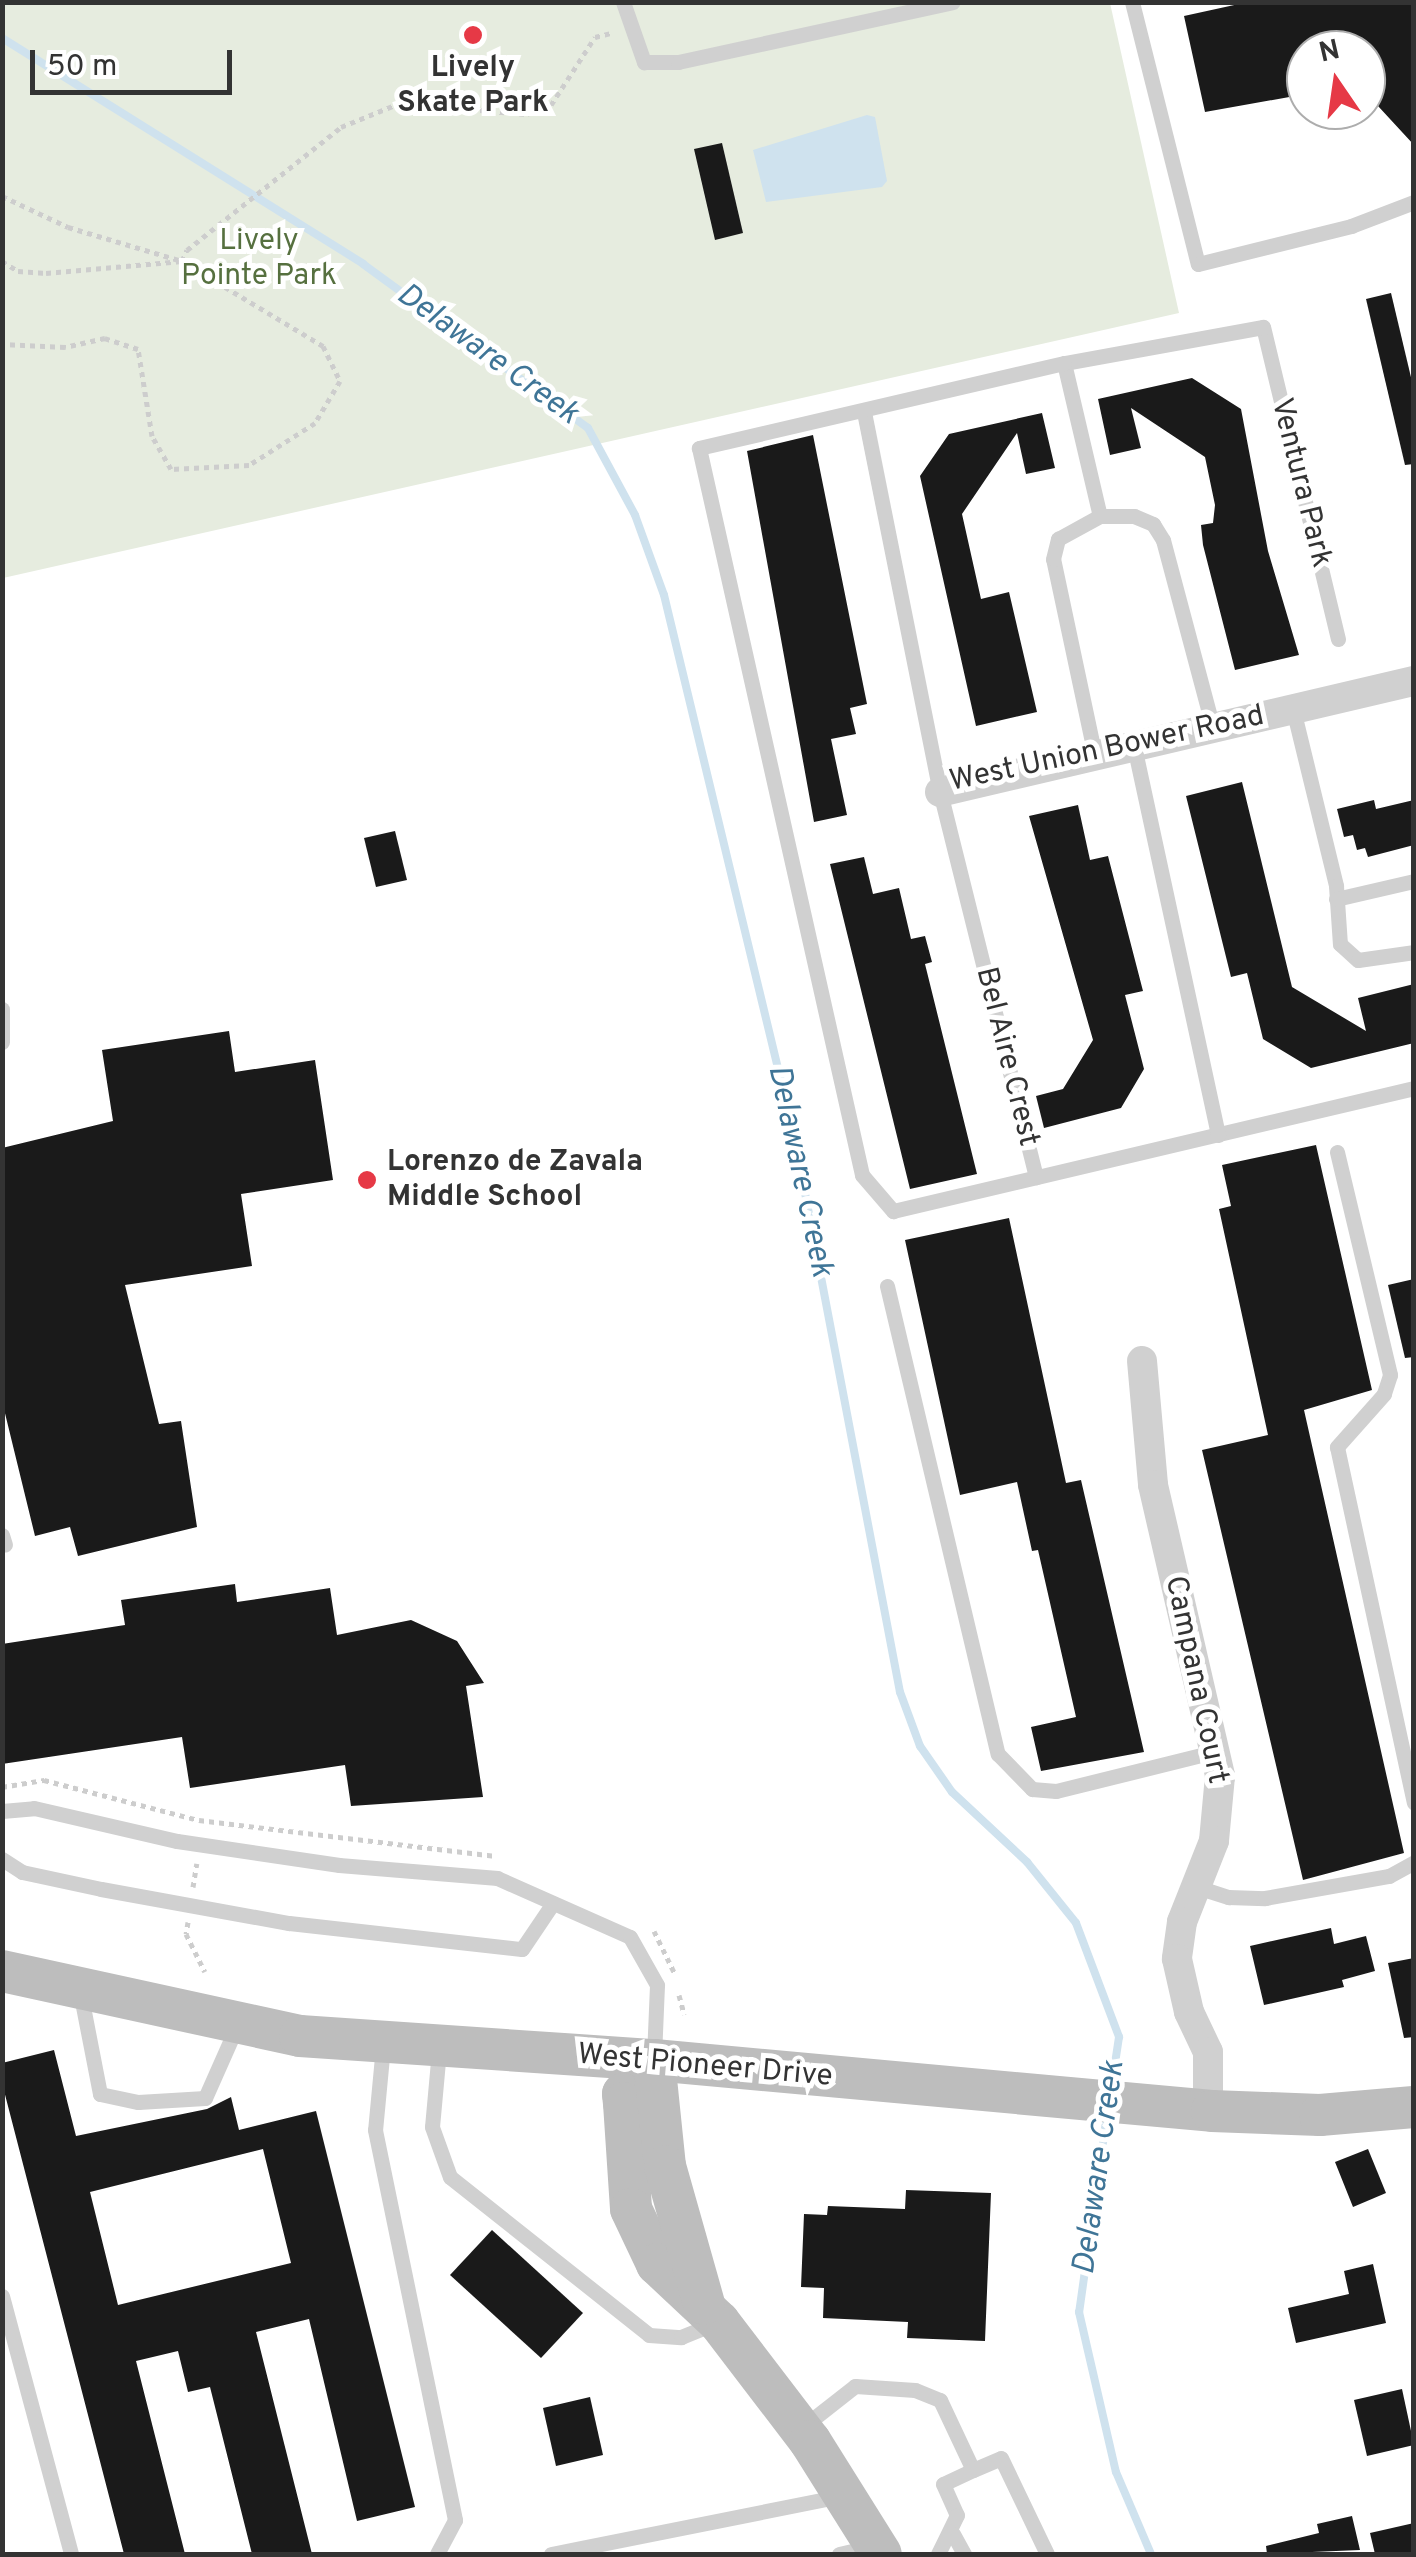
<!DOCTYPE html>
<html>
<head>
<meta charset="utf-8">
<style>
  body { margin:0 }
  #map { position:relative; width:1416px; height:2557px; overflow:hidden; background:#fff; font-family:Overpass,sans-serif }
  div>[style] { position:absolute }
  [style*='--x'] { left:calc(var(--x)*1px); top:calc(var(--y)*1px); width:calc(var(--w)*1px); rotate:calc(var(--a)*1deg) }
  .green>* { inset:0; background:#e6ecdf }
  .water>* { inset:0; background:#cfe2ee }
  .stream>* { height:8px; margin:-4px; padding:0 4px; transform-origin:4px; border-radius:4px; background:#cfe2ee }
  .building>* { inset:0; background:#1a1a1a }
  .path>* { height:5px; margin-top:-2.5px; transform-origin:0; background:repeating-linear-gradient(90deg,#cdcdcd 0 5px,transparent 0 10px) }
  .lane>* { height:15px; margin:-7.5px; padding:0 7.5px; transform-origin:7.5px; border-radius:7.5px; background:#d0d0d0 }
  .street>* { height:30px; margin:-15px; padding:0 15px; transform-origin:15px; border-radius:15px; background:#d0d0d0 }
  .secondary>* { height:42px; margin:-21px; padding:0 21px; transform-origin:21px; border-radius:21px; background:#bdbdbd }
  .dots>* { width:28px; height:28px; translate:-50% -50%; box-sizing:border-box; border:5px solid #fff; border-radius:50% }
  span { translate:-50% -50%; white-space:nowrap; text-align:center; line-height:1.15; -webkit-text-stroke:10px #fff; paint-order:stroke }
  .poi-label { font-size:30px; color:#333; font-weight:700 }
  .left { translate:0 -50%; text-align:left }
  .park-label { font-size:30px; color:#56703f }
  .street-label { font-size:30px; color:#333 }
  .water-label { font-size:32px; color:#3f7597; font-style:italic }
  .frame { position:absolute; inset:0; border:5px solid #333; pointer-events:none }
  .north { position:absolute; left:1286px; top:30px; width:100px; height:100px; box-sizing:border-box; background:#fff; border:2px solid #adadad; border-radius:50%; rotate:347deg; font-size:28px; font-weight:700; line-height:40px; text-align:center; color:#333 }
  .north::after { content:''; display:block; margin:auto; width:35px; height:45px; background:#e63946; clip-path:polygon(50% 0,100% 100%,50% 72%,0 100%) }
  .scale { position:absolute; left:30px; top:50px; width:202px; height:45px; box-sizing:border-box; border:5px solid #333; border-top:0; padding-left:12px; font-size:30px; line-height:35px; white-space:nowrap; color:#333; -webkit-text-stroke:8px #fff; paint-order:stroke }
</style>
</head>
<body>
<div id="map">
  <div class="green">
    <div style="clip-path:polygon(2px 3px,1110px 3px,1179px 313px,3px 578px)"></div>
  </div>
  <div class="water">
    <div style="clip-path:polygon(867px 115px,875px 117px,887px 181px,882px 187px,766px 202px,753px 150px)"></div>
  </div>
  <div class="stream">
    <div style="--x:2;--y:38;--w:426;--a:32"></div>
    <div style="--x:363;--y:264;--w:278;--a:36.1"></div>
    <div style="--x:588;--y:428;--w:99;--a:61.6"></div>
    <div style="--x:635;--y:515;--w:85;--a:70.1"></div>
    <div style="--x:664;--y:595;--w:555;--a:76.46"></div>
    <div style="--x:794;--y:1135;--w:567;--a:79.23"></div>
    <div style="--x:900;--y:1692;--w:58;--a:69.7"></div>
    <div style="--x:920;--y:1746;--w:56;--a:55.2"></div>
    <div style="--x:952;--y:1792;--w:103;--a:43"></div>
    <div style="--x:1027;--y:1862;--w:78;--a:51.2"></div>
    <div style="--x:1076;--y:1923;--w:122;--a:69.3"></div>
    <div style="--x:1119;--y:2037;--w:54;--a:98.6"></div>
    <div style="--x:1107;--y:2114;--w:200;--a:98"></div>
    <div style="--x:1079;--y:2312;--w:164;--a:77"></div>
    <div style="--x:1116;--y:2472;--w:89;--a:66.9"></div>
  </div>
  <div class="building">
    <div style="clip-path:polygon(1248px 2px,1414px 2px,1414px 145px,1366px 93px,1366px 50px,1306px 50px,1306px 94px,1205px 112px,1184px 16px)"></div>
    <div style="clip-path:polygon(722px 143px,743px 233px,715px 240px,694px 149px)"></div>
    <div style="clip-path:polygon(1391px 293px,1414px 390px,1414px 464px,1405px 465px,1366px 299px)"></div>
    <div style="clip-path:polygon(1192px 378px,1241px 409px,1268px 551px,1299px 655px,1235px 670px,1203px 545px,1201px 525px,1213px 523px,1215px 505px,1205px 457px,1131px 408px,1141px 448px,1110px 455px,1098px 399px)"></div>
    <div style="clip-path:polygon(1042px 413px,1055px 468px,1026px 474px,1017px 433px,962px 514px,981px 599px,1009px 592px,1037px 712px,976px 726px,920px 476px,949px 434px)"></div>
    <div style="clip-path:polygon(813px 435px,867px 704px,850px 708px,856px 734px,831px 739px,847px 815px,814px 822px,747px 451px)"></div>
    <div style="clip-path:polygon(1242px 782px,1292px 987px,1366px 1031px,1358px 998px,1414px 984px,1414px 1043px,1311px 1068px,1263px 1039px,1247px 973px,1231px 977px,1186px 796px)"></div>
    <div style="clip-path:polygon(1374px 800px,1376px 809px,1414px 800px,1414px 845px,1368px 857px,1365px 848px,1357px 850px,1353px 835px,1344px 837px,1337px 809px)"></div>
    <div style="clip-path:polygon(1078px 805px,1090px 860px,1108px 856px,1143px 991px,1125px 995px,1144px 1069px,1121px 1108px,1044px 1128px,1036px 1096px,1063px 1089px,1093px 1040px,1029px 816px)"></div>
    <div style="clip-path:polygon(395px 831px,407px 880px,376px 887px,364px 838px)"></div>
    <div style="clip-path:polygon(864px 857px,873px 894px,899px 888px,911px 939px,925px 936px,932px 962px,925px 964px,977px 1174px,910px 1189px,830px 864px)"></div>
    <div style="clip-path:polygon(229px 1031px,235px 1072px,315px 1060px,333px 1180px,241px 1194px,252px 1266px,125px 1285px,159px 1424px,181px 1421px,197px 1527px,78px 1556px,70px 1527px,35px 1536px,2px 1401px,2px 1148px,113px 1121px,102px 1050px)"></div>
    <div style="clip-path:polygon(1316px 1145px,1372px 1390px,1304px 1410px,1404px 1853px,1303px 1880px,1202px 1450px,1268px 1435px,1219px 1209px,1231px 1206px,1222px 1165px)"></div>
    <div style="clip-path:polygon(1009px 1218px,1066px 1483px,1081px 1480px,1144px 1752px,1041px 1771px,1031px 1727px,1076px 1717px,1038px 1550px,1032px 1551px,1017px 1482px,960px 1495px,905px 1240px)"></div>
    <div style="clip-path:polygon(1414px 1279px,1414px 1357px,1405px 1358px,1388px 1285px)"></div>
    <div style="clip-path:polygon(235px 1584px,237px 1602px,330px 1588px,337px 1635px,411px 1620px,457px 1641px,484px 1683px,466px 1686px,483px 1797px,351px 1806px,345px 1765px,190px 1788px,182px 1737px,2px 1764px,2px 1644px,125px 1625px,121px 1600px)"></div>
    <div style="clip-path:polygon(1331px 1928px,1334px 1944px,1366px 1936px,1375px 1971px,1342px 1980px,1344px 1987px,1264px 2005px,1250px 1946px)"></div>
    <div style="clip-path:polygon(1414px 1958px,1414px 2037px,1404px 2038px,1388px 1963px)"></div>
    <div style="clip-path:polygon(evenodd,54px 2050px,76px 2136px,207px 2109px,231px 2097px,239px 2130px,316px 2111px,415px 2507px,357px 2521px,309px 2319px,256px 2332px,312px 2554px,252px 2554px,210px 2387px,188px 2392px,178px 2351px,136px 2361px,185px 2554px,124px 2554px,2px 2083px,2px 2063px,54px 2050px,263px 2149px,291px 2263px,118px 2305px,90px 2192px,263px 2149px)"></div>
    <div style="clip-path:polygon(1368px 2149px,1386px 2193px,1353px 2207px,1335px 2162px)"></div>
    <div style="clip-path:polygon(906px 2190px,991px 2193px,985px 2341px,907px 2338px,908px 2322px,823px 2318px,824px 2288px,801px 2287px,804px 2214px,827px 2215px,828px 2206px,905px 2209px)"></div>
    <div style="clip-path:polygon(492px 2230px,583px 2313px,541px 2358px,450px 2275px)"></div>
    <div style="clip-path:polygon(1373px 2264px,1386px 2323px,1296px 2343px,1288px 2308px,1349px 2294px,1344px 2271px)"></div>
    <div style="clip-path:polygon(1402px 2389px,1414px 2445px,1367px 2456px,1354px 2400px)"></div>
    <div style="clip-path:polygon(590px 2397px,603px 2455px,556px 2466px,543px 2408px)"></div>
    <div style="clip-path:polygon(1352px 2516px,1360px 2550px,1267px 2554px,1266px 2546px,1319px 2533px,1317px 2524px)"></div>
    <div style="clip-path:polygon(1414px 2523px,1414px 2554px,1375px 2554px,1370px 2533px)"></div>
  </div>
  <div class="path">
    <div style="--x:2;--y:196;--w:73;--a:25.2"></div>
    <div style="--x:68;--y:227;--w:119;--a:16.6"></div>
    <div style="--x:182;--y:261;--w:165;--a:31.1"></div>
    <div style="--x:323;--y:346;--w:39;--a:64"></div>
    <div style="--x:340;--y:381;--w:49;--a:120.8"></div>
    <div style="--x:315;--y:423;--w:78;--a:147.5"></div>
    <div style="--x:249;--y:465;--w:78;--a:177.1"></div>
    <div style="--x:171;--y:469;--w:38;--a:-120"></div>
    <div style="--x:152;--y:436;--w:88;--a:-99.1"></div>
    <div style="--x:138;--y:349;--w:35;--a:-162"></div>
    <div style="--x:105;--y:338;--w:41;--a:167.3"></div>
    <div style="--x:65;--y:347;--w:63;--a:-177.3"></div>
    <div style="--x:2;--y:261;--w:19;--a:32"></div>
    <div style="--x:18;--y:271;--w:28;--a:4"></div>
    <div style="--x:46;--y:273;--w:137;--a:-5"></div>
    <div style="--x:182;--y:261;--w:12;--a:-66"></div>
    <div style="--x:187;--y:250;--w:197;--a:-38.6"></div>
    <div style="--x:341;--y:127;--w:64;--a:-22.1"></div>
    <div style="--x:400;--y:103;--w:127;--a:5"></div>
    <div style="--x:527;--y:114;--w:26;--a:-21"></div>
    <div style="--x:551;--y:105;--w:81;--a:-57.1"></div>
    <div style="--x:595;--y:37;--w:16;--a:-14"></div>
    <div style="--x:2;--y:1787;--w:43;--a:-9.5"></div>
    <div style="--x:44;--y:1780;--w:160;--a:14.5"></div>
    <div style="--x:199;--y:1820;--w:299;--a:6.9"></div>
    <div style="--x:193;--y:1887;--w:24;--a:-81"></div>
    <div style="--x:188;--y:1922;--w:12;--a:99"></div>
    <div style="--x:186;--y:1934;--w:42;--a:63.4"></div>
    <div style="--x:654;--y:1931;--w:48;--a:64"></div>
    <div style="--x:679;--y:1995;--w:20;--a:75"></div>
  </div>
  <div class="lane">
    <div style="--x:623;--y:2;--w:64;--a:70.7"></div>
    <div style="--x:644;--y:62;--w:34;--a:0"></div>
    <div style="--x:678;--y:62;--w:281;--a:-12.3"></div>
    <div style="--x:1132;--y:2;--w:270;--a:75.9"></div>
    <div style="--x:1198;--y:264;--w:158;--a:-13.9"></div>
    <div style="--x:1351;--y:226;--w:67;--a:-20.9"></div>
    <div style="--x:1064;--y:363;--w:157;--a:76.8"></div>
    <div style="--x:864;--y:412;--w:388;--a:78.7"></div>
    <div style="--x:940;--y:792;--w:397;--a:76"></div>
    <div style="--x:1338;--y:639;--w:321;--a:-103.5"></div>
    <div style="--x:1263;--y:327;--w:202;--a:169.7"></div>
    <div style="--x:1064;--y:363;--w:375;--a:166.9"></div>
    <div style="--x:699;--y:448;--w:745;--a:77.36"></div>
    <div style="--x:862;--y:1175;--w:48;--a:49.3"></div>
    <div style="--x:893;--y:1211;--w:535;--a:-13.28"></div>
    <div style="--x:1293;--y:709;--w:182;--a:76.3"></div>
    <div style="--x:1336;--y:886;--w:58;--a:86.1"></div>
    <div style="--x:1340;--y:944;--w:24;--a:42"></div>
    <div style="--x:1358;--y:960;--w:57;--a:-8.1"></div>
    <div style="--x:1134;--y:746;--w:398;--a:77.8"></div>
    <div style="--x:1095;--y:756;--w:201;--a:-102"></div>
    <div style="--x:1053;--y:559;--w:21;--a:-76"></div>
    <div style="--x:1058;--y:539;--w:48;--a:-28.7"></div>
    <div style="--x:1100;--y:516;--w:34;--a:0"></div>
    <div style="--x:1134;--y:516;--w:21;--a:23"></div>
    <div style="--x:1153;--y:524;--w:19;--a:58"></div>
    <div style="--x:1163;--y:540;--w:195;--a:75.1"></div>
    <div style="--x:1336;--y:899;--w:80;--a:-13"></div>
    <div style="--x:2;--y:1009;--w:33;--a:90"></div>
    <div style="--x:1337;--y:1152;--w:229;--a:76.6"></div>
    <div style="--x:1390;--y:1375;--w:20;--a:108"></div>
    <div style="--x:1384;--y:1394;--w:71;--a:131.6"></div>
    <div style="--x:1337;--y:1447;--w:364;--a:77.8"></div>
    <div style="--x:887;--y:1286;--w:481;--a:76.7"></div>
    <div style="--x:998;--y:1754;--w:49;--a:45.8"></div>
    <div style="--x:1032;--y:1789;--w:24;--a:5"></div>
    <div style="--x:1056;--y:1791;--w:163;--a:-13.9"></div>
    <div style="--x:2;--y:1535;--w:10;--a:73"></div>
    <div style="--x:2;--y:1811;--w:32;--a:-5"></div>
    <div style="--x:34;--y:1808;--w:147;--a:13"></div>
    <div style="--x:177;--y:1841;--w:164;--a:8.4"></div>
    <div style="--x:339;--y:1865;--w:159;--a:4.7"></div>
    <div style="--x:497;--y:1878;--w:145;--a:23.9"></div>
    <div style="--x:630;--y:1937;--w:55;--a:60.6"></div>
    <div style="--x:657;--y:1985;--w:71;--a:92.4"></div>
    <div style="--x:2;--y:1859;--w:24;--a:33"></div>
    <div style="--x:22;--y:1872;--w:81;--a:12.1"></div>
    <div style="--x:101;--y:1889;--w:191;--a:10.3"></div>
    <div style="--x:289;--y:1923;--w:234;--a:6.4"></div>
    <div style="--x:522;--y:1949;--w:55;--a:-56"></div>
    <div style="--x:1197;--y:1887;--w:33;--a:18"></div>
    <div style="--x:1228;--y:1897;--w:37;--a:2"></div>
    <div style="--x:1265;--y:1898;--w:126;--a:-10.1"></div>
    <div style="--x:1389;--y:1876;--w:29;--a:-29"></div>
    <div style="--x:80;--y:1991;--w:105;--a:79"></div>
    <div style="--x:100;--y:2094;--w:39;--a:12"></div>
    <div style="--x:138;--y:2102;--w:67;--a:-3.4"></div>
    <div style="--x:205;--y:2098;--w:77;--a:-66.1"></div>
    <div style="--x:383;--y:2046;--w:84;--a:95.4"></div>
    <div style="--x:375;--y:2130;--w:398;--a:78.4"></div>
    <div style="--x:455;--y:2520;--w:38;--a:118"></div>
    <div style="--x:439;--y:2050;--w:77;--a:95.2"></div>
    <div style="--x:432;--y:2127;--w:53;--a:70.2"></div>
    <div style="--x:450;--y:2177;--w:254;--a:38.4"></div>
    <div style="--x:649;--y:2335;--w:32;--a:4"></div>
    <div style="--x:681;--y:2337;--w:35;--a:-22"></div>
    <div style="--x:2;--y:2296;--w:267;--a:75"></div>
    <div style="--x:804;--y:2426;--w:65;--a:-38.1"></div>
    <div style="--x:855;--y:2386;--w:60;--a:3.8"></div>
    <div style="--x:915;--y:2390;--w:27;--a:22"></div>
    <div style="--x:940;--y:2400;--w:77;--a:64.8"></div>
    <div style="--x:973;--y:2470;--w:33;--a:155"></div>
    <div style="--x:943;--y:2484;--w:34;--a:66"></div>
    <div style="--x:957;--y:2515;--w:43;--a:116"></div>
    <div style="--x:973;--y:2470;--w:30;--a:-23"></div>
    <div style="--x:1001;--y:2458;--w:106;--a:64.4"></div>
    <div style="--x:953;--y:2534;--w:23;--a:61"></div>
    <div style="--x:551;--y:2554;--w:296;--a:-11.3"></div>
    <div style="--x:839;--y:2554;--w:36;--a:-13"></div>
  </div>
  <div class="street">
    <div style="--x:940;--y:792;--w:487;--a:-13.2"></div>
    <div style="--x:1142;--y:1361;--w:124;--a:84.9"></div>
    <div style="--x:1153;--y:1485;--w:299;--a:77"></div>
    <div style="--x:1220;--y:1776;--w:65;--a:95.3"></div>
    <div style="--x:1214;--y:1841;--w:87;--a:111.6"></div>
    <div style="--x:1182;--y:1922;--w:37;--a:98"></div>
    <div style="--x:1177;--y:1959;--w:54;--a:77.2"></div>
    <div style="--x:1189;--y:2012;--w:44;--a:64.6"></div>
    <div style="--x:1208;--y:2052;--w:58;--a:90"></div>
  </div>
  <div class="secondary">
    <div style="--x:2;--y:1971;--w:305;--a:12.3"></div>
    <div style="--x:300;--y:2036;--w:355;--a:3.9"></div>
    <div style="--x:654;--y:2060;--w:560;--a:5.22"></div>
    <div style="--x:1212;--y:2111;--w:108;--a:2.1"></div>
    <div style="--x:1320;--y:2115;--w:94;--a:-4.9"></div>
    <div style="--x:654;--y:2060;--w:46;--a:132.4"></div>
    <div style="--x:623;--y:2094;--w:9;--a:84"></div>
    <div style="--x:624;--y:2103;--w:106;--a:86.2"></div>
    <div style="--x:631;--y:2209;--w:61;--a:64.7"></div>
    <div style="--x:657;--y:2264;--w:85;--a:43.1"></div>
    <div style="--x:719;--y:2322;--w:150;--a:52.6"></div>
    <div style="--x:810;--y:2441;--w:133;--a:57.9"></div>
    <div style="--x:654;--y:2060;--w:107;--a:84.1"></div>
    <div style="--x:665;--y:2166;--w:143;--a:74.2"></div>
  </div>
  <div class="dots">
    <div style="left:473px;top:35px;background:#e63946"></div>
    <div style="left:367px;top:1180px;background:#e63946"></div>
  </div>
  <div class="poi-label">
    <span style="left:473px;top:86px">Lively<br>Skate Park</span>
    <span class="left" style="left:387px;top:1180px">Lorenzo de Zavala<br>Middle School</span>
  </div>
  <div class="park-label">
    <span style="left:259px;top:259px">Lively<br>Pointe Park</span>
  </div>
  <div class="street-label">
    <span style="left:1300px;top:483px;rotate:76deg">Ventura Park</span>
    <span style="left:1107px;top:750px;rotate:-12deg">West Union Bower Road</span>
    <span style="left:1006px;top:1057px;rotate:76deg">Bel Aire Crest</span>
    <span style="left:1195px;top:1680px;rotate:78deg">Campana Court</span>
    <span style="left:705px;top:2067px;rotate:5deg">West Pioneer Drive</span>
  </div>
  <div class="water-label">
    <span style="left:487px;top:355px;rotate:36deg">Delaware Creek</span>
    <span style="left:799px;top:1171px;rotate:78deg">Delaware Creek</span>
    <span style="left:1100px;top:2168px;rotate:-82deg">Delaware Creek</span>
  </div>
  <div class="frame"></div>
  <div class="north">N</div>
  <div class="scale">50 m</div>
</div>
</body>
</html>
